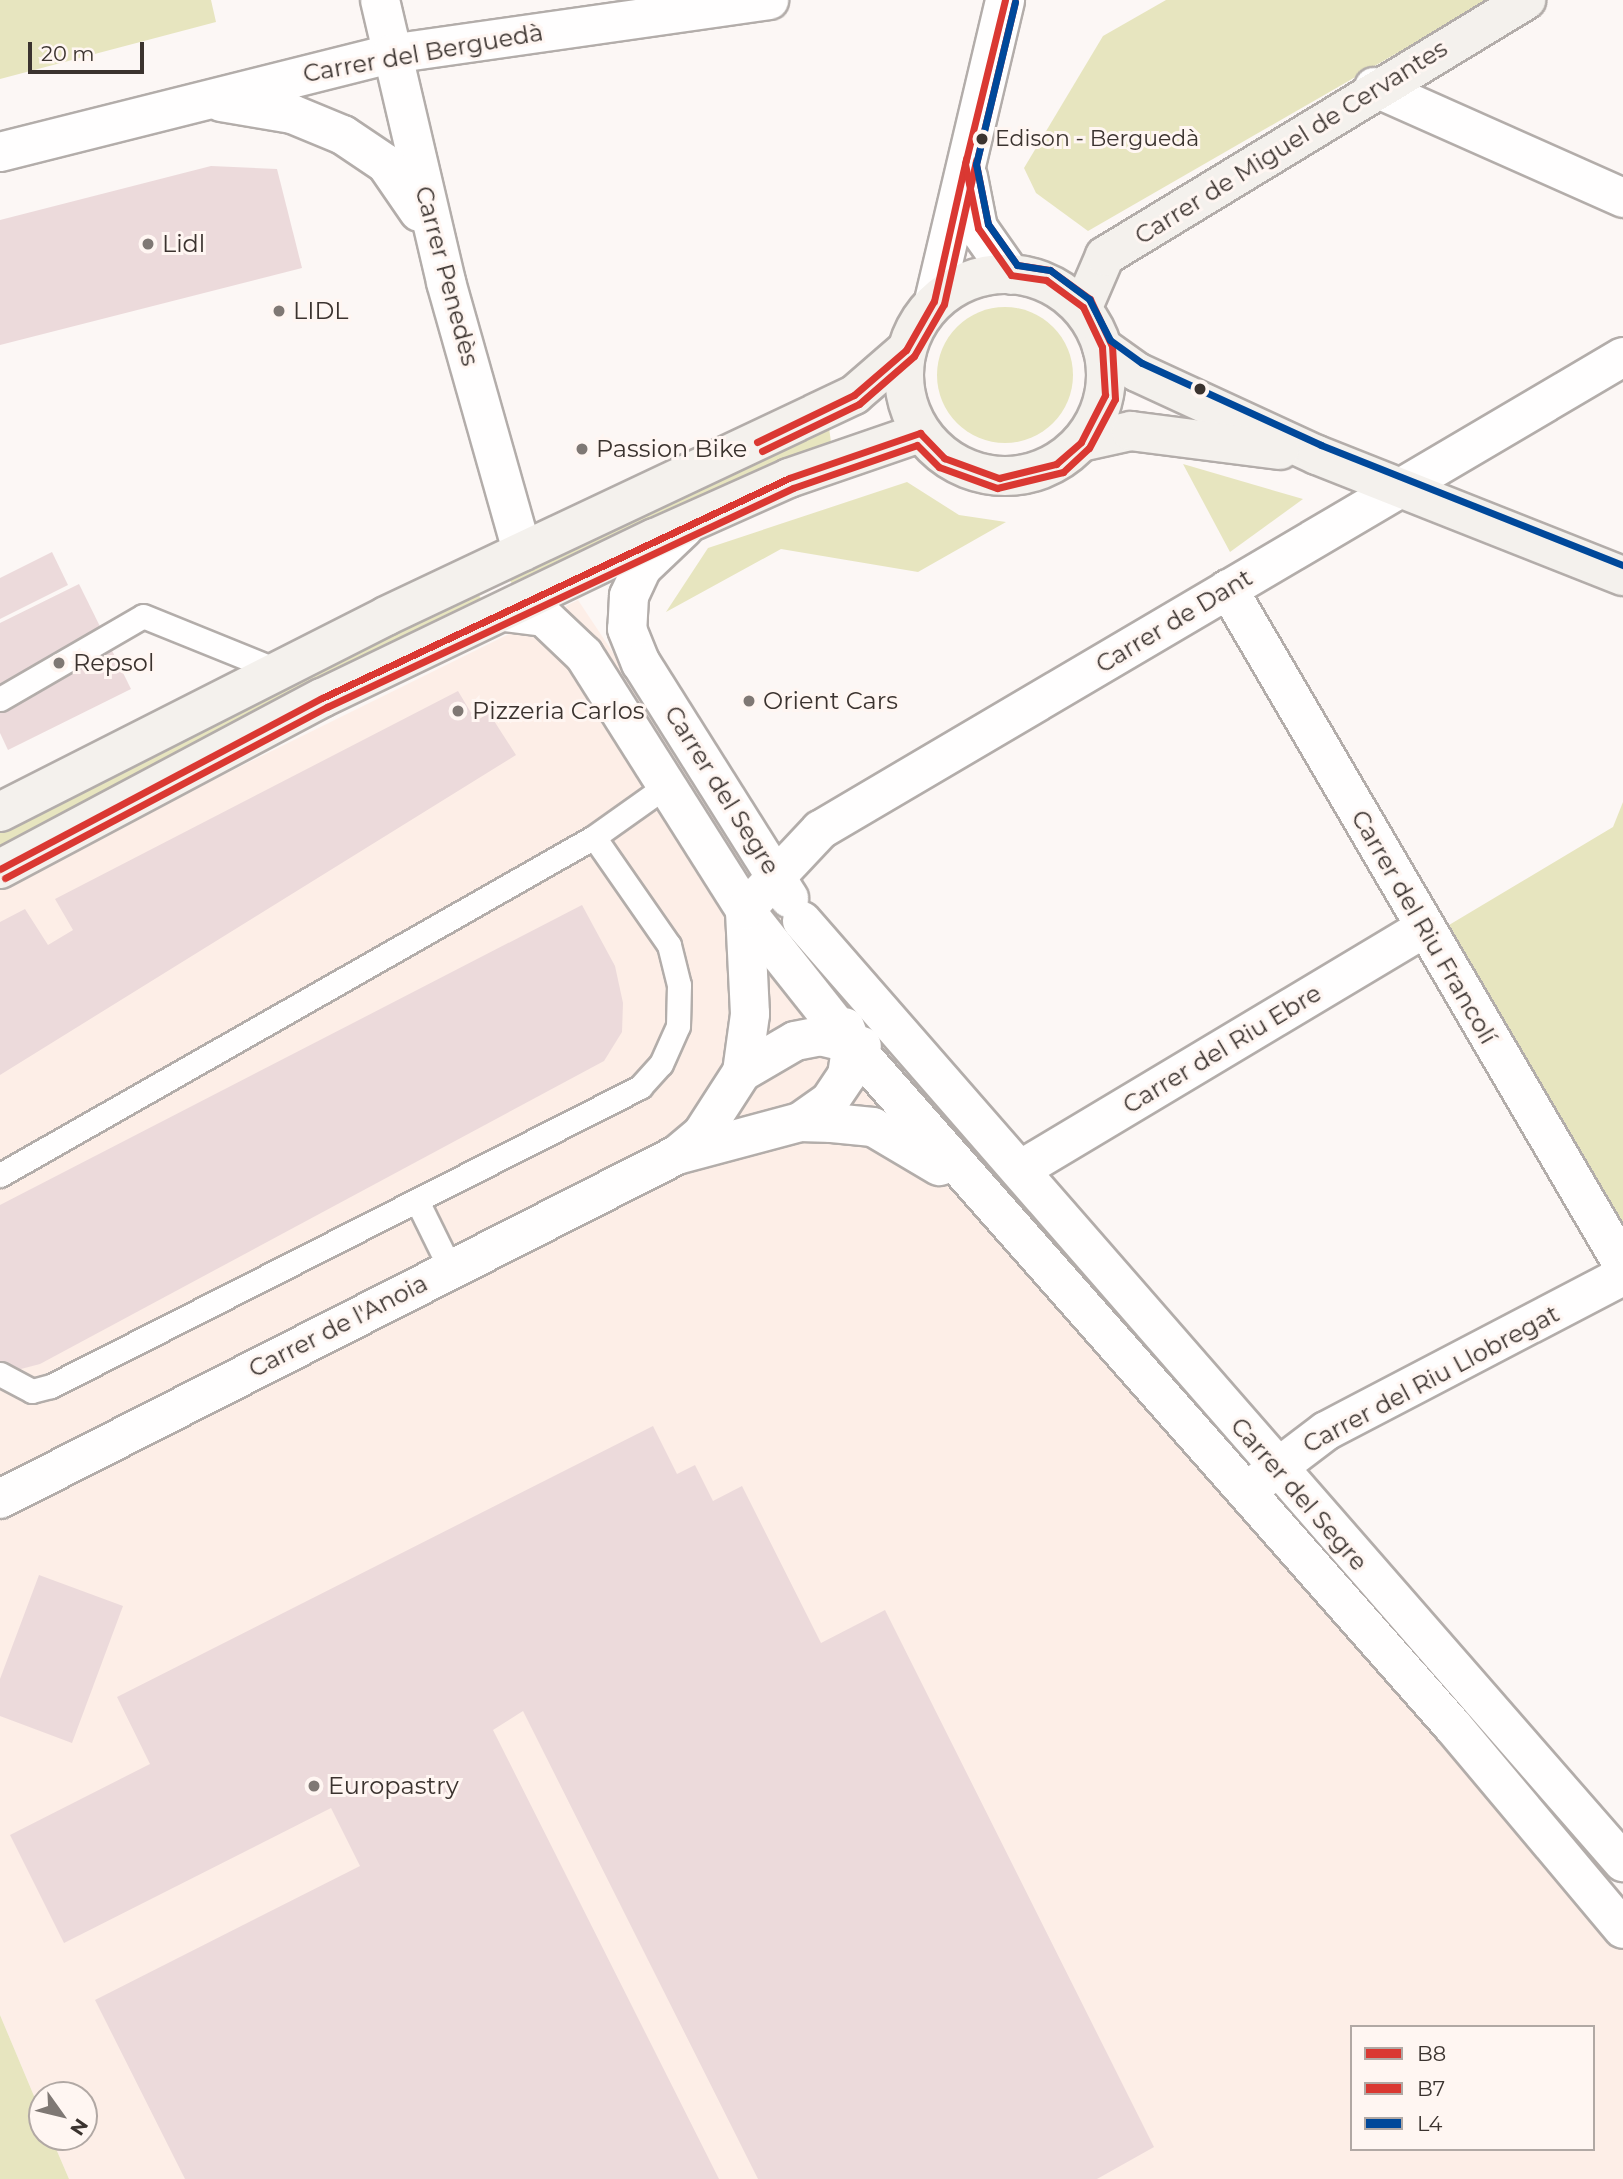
<!DOCTYPE html>
<html>
<head>
<meta charset="utf-8">
<style>
  body { margin:0 }
  #map { position:relative; width:1623px; height:2179px; overflow:hidden; background:#fcf7f5; font-family:Montserrat,sans-serif }
  div>[style] { position:absolute }
  [style*='--x'] { left:calc(var(--x)*1px); top:calc(var(--y)*1px); width:calc(var(--w)*1px); rotate:calc(var(--a)*1deg) }
  .built>* { inset:0; background:#fdeee7 }
  .green>* { inset:0; background:#e7e5bf }
  .round { border-radius:50% }
  .building>* { inset:0; background:#ecdadb }
  .roads { filter:drop-shadow(2px 0 #b3adaa) drop-shadow(-2px 0 #b3adaa) drop-shadow(0 2px #b3adaa) drop-shadow(0 -2px #b3adaa) }
  .lane>* { height:23px; margin:-11.5px; padding:0 11.5px; transform-origin:11.5px; border-radius:11.5px; background:#fffefe }
  .street>* { height:38px; margin:-19px; padding:0 19px; transform-origin:19px; border-radius:19px; background:#fffefe }
  .secondary>* { height:38px; margin:-19px; padding:0 19px; transform-origin:19px; border-radius:19px; background:#f4f1ed }
  .secondary>.ring { margin:-19px; padding:0; box-sizing:content-box; background:none; border:38px solid #f4f1ed; border-radius:50% }
  .bus-1>* { height:7px; margin:-3.5px; padding:0 3.5px; transform-origin:3.5px; border-radius:3.5px; background:#da3832 }
  .bus-2>* { height:7px; margin:-3.5px; padding:0 3.5px; transform-origin:3.5px; border-radius:3.5px; background:#da3832 }
  .bus-3>* { height:7px; margin:-3.5px; padding:0 3.5px; transform-origin:3.5px; border-radius:3.5px; background:#00489a }
  .dots>* { width:19px; height:19px; translate:-50% -50%; box-sizing:border-box; border:4px solid #fff6f2; border-radius:50% }
  span { translate:-50% -50%; white-space:nowrap; text-align:center; line-height:1.15; -webkit-text-stroke:6px #fff6f2; paint-order:stroke }
  .bus-label { font-size:22px; color:#3b332f }
  .left { translate:0 -50%; text-align:left }
  .street-label { font-size:24px; color:#3b332f }
  .poi-label { font-size:24px; color:#3b332f }
  .legend { position:absolute; left:1350px; top:2025px; width:245px; height:126px; box-sizing:border-box; background:#fff6f2; border:2px solid #b1a8a4; margin:0; padding:9px 12px; list-style:none; font-size:21px; color:#3b332f }
  .legend li { display:flex; align-items:center; gap:14px; height:35px }
  .legend b { width:35px; border:2px solid #b1a8a4 }
  .north { position:absolute; left:28px; top:2081px; width:70px; height:70px; box-sizing:border-box; background:#fff6f2; border:2px solid #b1a8a4; border-radius:50%; rotate:124deg; font-size:19px; font-weight:700; line-height:28px; text-align:center; color:#3b332f }
  .north::after { content:''; display:block; margin:auto; width:24px; height:32px; background:#7f7874; clip-path:polygon(50% 0,100% 100%,50% 72%,0 100%) }
  .scale { position:absolute; left:28px; top:42px; width:116px; height:32px; box-sizing:border-box; border:4px solid #3b332f; border-top:0; padding-left:9px; font-size:21px; line-height:24px; white-space:nowrap; color:#3b332f; -webkit-text-stroke:5px #fff6f2; paint-order:stroke }
</style>
</head>
<body>
<div id="map">
  <div class="built">
    <div style="clip-path:polygon(evenodd,578px 600px,886px 1063px,1623px 1894px,1623px 2179px,69px 2179px,51px 2137px,84px 2137px,84px 2095px,42px 2095px,42px 2115px,0 2015px,0 885px,578px 600px,1352px 2027px,1593px 2027px,1593px 2149px,1352px 2149px,1352px 2027px)"></div>
  </div>
  <div class="green">
    <div style="clip-path:polygon(0 0,211px 0,216px 22px,0 79px)"></div>
    <div style="clip-path:polygon(1166px 0,1489px 0,1088px 231px,1036px 193px,1024px 168px,1103px 36px)"></div>
    <div class="round" style="left:937px;top:307px;width:136px;height:136px"></div>
    <div style="clip-path:polygon(829px 428px,831px 442px,514px 587px,507px 576px)"></div>
    <div style="clip-path:polygon(1183px 464px,1303px 499px,1230px 552px)"></div>
    <div style="clip-path:polygon(907px 482px,959px 515px,1006px 522px,918px 572px,781px 549px,666px 612px,708px 548px)"></div>
    <div style="clip-path:polygon(476px 589px,482px 601px,0 847px,0 832px)"></div>
    <div style="clip-path:polygon(1623px 802px,1623px 1227px,1444px 928px,1613px 827px)"></div>
    <div style="clip-path:polygon(0 2015px,42px 2115px,42px 2137px,51px 2137px,69px 2179px,0 2179px)"></div>
  </div>
  <div class="building">
    <div style="clip-path:polygon(211px 166px,277px 169px,302px 268px,0 345px,0 220px)"></div>
    <div style="clip-path:polygon(52px 552px,68px 585px,0 619px,0 578px)"></div>
    <div style="clip-path:polygon(79px 584px,131px 689px,8px 750px,0 733px,0 623px)"></div>
    <div style="clip-path:polygon(458px 691px,476px 721px,489px 713px,516px 755px,0 1075px,0 922px,25px 909px,48px 945px,73px 930px,55px 899px)"></div>
    <div style="clip-path:polygon(582px 905px,615px 966px,623px 1003px,622px 1032px,604px 1061px,40px 1364px,17px 1370px,0 1362px,0 1205px)"></div>
    <div style="clip-path:polygon(653px 1426px,677px 1474px,695px 1465px,713px 1501px,742px 1486px,821px 1643px,885px 1610px,1154px 2147px,1097px 2179px,758px 2179px,523px 1711px,493px 1730px,719px 2179px,185px 2179px,95px 2000px,360px 1866px,331px 1808px,64px 1943px,10px 1835px,150px 1764px,117px 1697px)"></div>
    <div style="clip-path:polygon(39px 1575px,123px 1606px,72px 1743px,0 1716px,0 1679px)"></div>
  </div>
  <div class="roads">
    <div class="lane">
      <div style="--x:0;--y:699;--w:165;--a:-30.1"></div>
      <div style="--x:143;--y:616;--w:147;--a:22"></div>
      <div style="--x:0;--y:1175;--w:683;--a:-29.64"></div>
      <div style="--x:594;--y:837;--w:85;--a:-35.4"></div>
      <div style="--x:418;--y:1203;--w:72;--a:63.8"></div>
      <div style="--x:0;--y:1374;--w:36;--a:28"></div>
      <div style="--x:32;--y:1391;--w:20;--a:-15"></div>
      <div style="--x:51;--y:1386;--w:661;--a:-26.91"></div>
      <div style="--x:640;--y:1087;--w:31;--a:-48"></div>
      <div style="--x:661;--y:1064;--w:42;--a:-65.9"></div>
      <div style="--x:678;--y:1026;--w:41;--a:-88.6"></div>
      <div style="--x:679;--y:985;--w:41;--a:-104"></div>
      <div style="--x:669;--y:945;--w:131;--a:-124.8"></div>
    </div>
    <div class="street">
      <div style="--x:380;--y:0;--w:290;--a:76.8"></div>
      <div style="--x:446;--y:282;--w:280;--a:74.2"></div>
      <div style="--x:1374;--y:87;--w:273;--a:24"></div>
      <div style="--x:221;--y:102;--w:72;--a:9.6"></div>
      <div style="--x:292;--y:114;--w:55;--a:22.4"></div>
      <div style="--x:343;--y:135;--w:52;--a:34"></div>
      <div style="--x:386;--y:164;--w:58;--a:55.5"></div>
      <div style="--x:0;--y:152;--w:403;--a:-14.1"></div>
      <div style="--x:391;--y:54;--w:382;--a:-8.1"></div>
      <div style="--x:968;--y:177;--w:52;--a:78.9"></div>
      <div style="--x:978;--y:228;--w:57;--a:54.9"></div>
      <div style="--x:934;--y:301;--w:309;--a:-76.7"></div>
      <div style="--x:684;--y:528;--w:58;--a:136.4"></div>
      <div style="--x:642;--y:568;--w:31;--a:115"></div>
      <div style="--x:629;--y:596;--w:33;--a:93"></div>
      <div style="--x:627;--y:629;--w:37;--a:68"></div>
      <div style="--x:641;--y:663;--w:278;--a:57.8"></div>
      <div style="--x:1228;--y:589;--w:783;--a:59.7"></div>
      <div style="--x:504;--y:612;--w:40;--a:7.1"></div>
      <div style="--x:544;--y:617;--w:55;--a:43.5"></div>
      <div style="--x:584;--y:655;--w:302;--a:57.7"></div>
      <div style="--x:745;--y:910;--w:172;--a:51.6"></div>
      <div style="--x:852;--y:1045;--w:907;--a:48.58"></div>
      <div style="--x:1452;--y:1725;--w:266;--a:50"></div>
      <div style="--x:802;--y:921;--w:1249;--a:48.9"></div>
      <div style="--x:742;--y:1072;--w:61;--a:-30.3"></div>
      <div style="--x:795;--y:1041;--w:25;--a:-11"></div>
      <div style="--x:820;--y:1036;--w:43;--a:13.4"></div>
      <div style="--x:800;--y:1122;--w:35;--a:-35"></div>
      <div style="--x:829;--y:1102;--w:32;--a:-56"></div>
      <div style="--x:847;--y:1075;--w:30;--a:-81"></div>
      <div style="--x:852;--y:1045;--w:19;--a:-111"></div>
      <div style="--x:677;--y:1155;--w:33;--a:-40"></div>
      <div style="--x:702;--y:1134;--w:74;--a:-57.2"></div>
      <div style="--x:742;--y:1072;--w:59;--a:-82.1"></div>
      <div style="--x:750;--y:1014;--w:104;--a:-92.8"></div>
      <div style="--x:745;--y:910;--w:110;--a:-46.8"></div>
      <div style="--x:820;--y:830;--w:932;--a:-30.5"></div>
      <div style="--x:1020;--y:1170;--w:471;--a:-30.9"></div>
      <div style="--x:1255;--y:1485;--w:89;--a:-37.3"></div>
      <div style="--x:1326;--y:1431;--w:335;--a:-27.6"></div>
      <div style="--x:0;--y:1499;--w:759;--a:-26.94"></div>
      <div style="--x:677;--y:1155;--w:127;--a:-15"></div>
      <div style="--x:800;--y:1122;--w:32;--a:2"></div>
      <div style="--x:832;--y:1123;--w:41;--a:5.6"></div>
      <div style="--x:873;--y:1127;--w:77;--a:30.6"></div>
    </div>
    <div class="secondary">
      <div class="ring" style="left:904px;top:274px;width:164px;height:164px"></div>
      <div style="--x:1083;--y:307;--w:56;--a:-66.7"></div>
      <div style="--x:1105;--y:256;--w:493;--a:-31.3"></div>
      <div style="--x:1102;--y:347;--w:43;--a:35.5"></div>
      <div style="--x:1137;--y:372;--w:198;--a:24.8"></div>
      <div style="--x:1317;--y:455;--w:329;--a:21.6"></div>
      <div style="--x:1081;--y:442;--w:51;--a:-12.4"></div>
      <div style="--x:1131;--y:431;--w:150;--a:7.3"></div>
      <div style="--x:0;--y:812;--w:433;--a:-26.9"></div>
      <div style="--x:386;--y:616;--w:518;--a:-25.28"></div>
      <div style="--x:854;--y:395;--w:69;--a:-40.9"></div>
      <div style="--x:0;--y:869;--w:365;--a:-28"></div>
      <div style="--x:322;--y:698;--w:369;--a:-25.7"></div>
      <div style="--x:655;--y:538;--w:147;--a:-24.1"></div>
      <div style="--x:789;--y:478;--w:139;--a:-19"></div>
    </div>
  </div>
  <div class="bus-1">
    <div style="--x:757;--y:442;--w:108;--a:-25.9"></div>
    <div style="--x:854;--y:395;--w:69;--a:-40.9"></div>
    <div style="--x:906;--y:350;--w:56;--a:-60.3"></div>
    <div style="--x:934;--y:301;--w:146;--a:-77.3"></div>
    <div style="--x:0;--y:869;--w:365;--a:-28"></div>
    <div style="--x:322;--y:698;--w:516;--a:-25.22"></div>
    <div style="--x:789;--y:478;--w:139;--a:-19"></div>
    <div style="--x:920;--y:433;--w:35;--a:46"></div>
    <div style="--x:944;--y:458;--w:59;--a:20"></div>
    <div style="--x:999;--y:478;--w:59;--a:-13.8"></div>
    <div style="--x:1056;--y:464;--w:33;--a:-41"></div>
    <div style="--x:1081;--y:442;--w:53;--a:-62.9"></div>
    <div style="--x:1105;--y:395;--w:48;--a:-93.6"></div>
    <div style="--x:1102;--y:347;--w:44;--a:-115.4"></div>
    <div style="--x:1083;--y:307;--w:46;--a:-143.9"></div>
    <div style="--x:1046;--y:280;--w:35;--a:-172"></div>
    <div style="--x:1011;--y:275;--w:57;--a:-125.1"></div>
    <div style="--x:978;--y:228;--w:65;--a:-101.5"></div>
    <div style="--x:965;--y:164;--w:169;--a:-76.3"></div>
  </div>
  <div class="bus-2">
    <div style="--x:762;--y:451;--w:108;--a:-25.9"></div>
    <div style="--x:859;--y:404;--w:73;--a:-41.1"></div>
    <div style="--x:914;--y:356;--w:60;--a:-60"></div>
    <div style="--x:944;--y:304;--w:147;--a:-77.4"></div>
    <div style="--x:5;--y:878;--w:365;--a:-28"></div>
    <div style="--x:327;--y:707;--w:515;--a:-25.17"></div>
    <div style="--x:793;--y:488;--w:131;--a:-19.1"></div>
    <div style="--x:917;--y:445;--w:31;--a:45"></div>
    <div style="--x:939;--y:467;--w:62;--a:19.9"></div>
    <div style="--x:997;--y:488;--w:68;--a:-13.6"></div>
    <div style="--x:1063;--y:472;--w:35;--a:-43"></div>
    <div style="--x:1089;--y:448;--w:55;--a:-62"></div>
    <div style="--x:1115;--y:399;--w:53;--a:-93.2"></div>
    <div style="--x:1112;--y:346;--w:52;--a:-115.1"></div>
    <div style="--x:1090;--y:299;--w:49;--a:-144.1"></div>
    <div style="--x:1050;--y:270;--w:33;--a:-171"></div>
    <div style="--x:1017;--y:265;--w:50;--a:-125.3"></div>
    <div style="--x:988;--y:224;--w:61;--a:-101.3"></div>
    <div style="--x:976;--y:164;--w:167;--a:-76.5"></div>
  </div>
  <div class="bus-3">
    <div style="--x:1015;--y:2;--w:167;--a:103.5"></div>
    <div style="--x:976;--y:164;--w:61;--a:78.7"></div>
    <div style="--x:988;--y:224;--w:50;--a:54.7"></div>
    <div style="--x:1017;--y:265;--w:33;--a:9"></div>
    <div style="--x:1050;--y:270;--w:49;--a:36.6"></div>
    <div style="--x:1089;--y:299;--w:46;--a:62.9"></div>
    <div style="--x:1110;--y:340;--w:39;--a:36"></div>
    <div style="--x:1142;--y:363;--w:197;--a:24.6"></div>
    <div style="--x:1321;--y:445;--w:325;--a:21.7"></div>
  </div>
  <div class="dots">
    <div style="left:982px;top:139px;background:#3b332f"></div>
    <div style="left:148px;top:244px;background:#7f7874"></div>
    <div style="left:279px;top:311px;background:#7f7874"></div>
    <div style="left:1200px;top:389px;background:#3b332f"></div>
    <div style="left:582px;top:449px;background:#7f7874"></div>
    <div style="left:59px;top:663px;background:#7f7874"></div>
    <div style="left:749px;top:701px;background:#7f7874"></div>
    <div style="left:458px;top:711px;background:#7f7874"></div>
    <div style="left:314px;top:1786px;background:#7f7874"></div>
  </div>
  <div class="bus-label">
    <span class="left" style="left:995px;top:139px">Edison - Berguedà</span>
  </div>
  <div class="street-label">
    <span style="left:423px;top:53px;rotate:-10deg">Carrer del Berguedà</span>
    <span style="left:1291px;top:142px;rotate:-32deg">Carrer de Miguel de Cervantes</span>
    <span style="left:447px;top:276px;rotate:75deg">Carrer Penedès</span>
    <span style="left:1174px;top:621px;rotate:-31deg">Carrer de Dant</span>
    <span style="left:722px;top:790px;rotate:58deg">Carrer del Segre</span>
    <span style="left:1424px;top:927px;rotate:60deg">Carrer del Riu Francolí</span>
    <span style="left:1222px;top:1049px;rotate:-31deg">Carrer del Riu Ebre</span>
    <span style="left:338px;top:1326px;rotate:-27deg">Carrer de l'Anoia</span>
    <span style="left:1431px;top:1379px;rotate:-28deg">Carrer del Riu Llobregat</span>
    <span style="left:1299px;top:1494px;rotate:49deg">Carrer del Segre</span>
  </div>
  <div class="poi-label">
    <span class="left" style="left:162px;top:244px">Lidl</span>
    <span class="left" style="left:293px;top:311px">LIDL</span>
    <span class="left" style="left:596px;top:449px">Passion Bike</span>
    <span class="left" style="left:73px;top:663px">Repsol</span>
    <span class="left" style="left:763px;top:701px">Orient Cars</span>
    <span class="left" style="left:472px;top:711px">Pizzeria Carlos</span>
    <span class="left" style="left:328px;top:1786px">Europastry</span>
  </div>
  <ul class="legend">
  <li><b style="height:9px;background:#da3832"></b>B8</li>
  <li><b style="height:9px;background:#da3832"></b>B7</li>
  <li><b style="height:9px;background:#00489a"></b>L4</li>
  </ul>
  <div class="north">N</div>
  <div class="scale">20 m</div>
</div>
</body>
</html>
